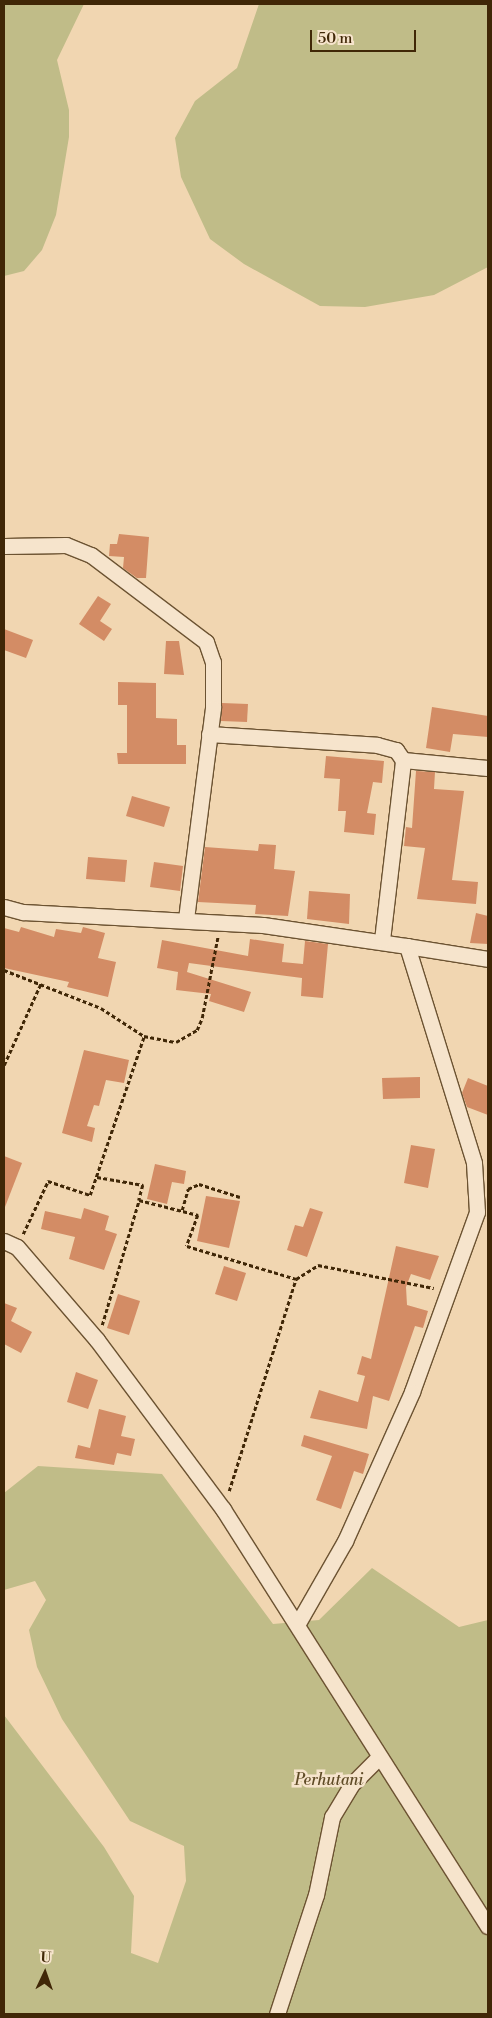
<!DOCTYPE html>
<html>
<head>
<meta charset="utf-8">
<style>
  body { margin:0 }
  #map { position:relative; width:492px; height:2018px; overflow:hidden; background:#f1d6b1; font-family:"Libre Bodoni",serif }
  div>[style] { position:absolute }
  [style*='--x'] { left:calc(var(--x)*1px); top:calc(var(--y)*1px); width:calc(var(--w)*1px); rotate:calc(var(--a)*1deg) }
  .green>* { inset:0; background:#c0bc88 }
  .building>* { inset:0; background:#d38c65 }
  .path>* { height:2.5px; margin-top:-1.25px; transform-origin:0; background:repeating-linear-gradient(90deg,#402707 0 4px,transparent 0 6.5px) }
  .roads { filter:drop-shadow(1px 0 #6c5332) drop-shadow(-1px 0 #6c5332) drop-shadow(0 1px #6c5332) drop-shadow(0 -1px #6c5332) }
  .minor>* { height:15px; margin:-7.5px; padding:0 7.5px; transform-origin:7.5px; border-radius:7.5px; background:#f6e4cc }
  span { translate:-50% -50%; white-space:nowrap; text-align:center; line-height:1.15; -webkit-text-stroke:5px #f6e4cc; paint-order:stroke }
  .park-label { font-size:16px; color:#604c27; font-style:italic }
  .frame { position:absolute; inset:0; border:5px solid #402707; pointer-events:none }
  .north { position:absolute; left:20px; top:1948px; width:50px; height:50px; -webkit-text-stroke:4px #f6e4cc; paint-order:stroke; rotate:3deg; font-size:14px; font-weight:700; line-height:20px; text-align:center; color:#402707 }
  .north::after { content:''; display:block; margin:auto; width:18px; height:22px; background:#402707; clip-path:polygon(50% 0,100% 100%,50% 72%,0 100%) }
  .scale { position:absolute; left:310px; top:30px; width:106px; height:22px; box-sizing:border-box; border:2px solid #402707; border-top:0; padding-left:6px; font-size:15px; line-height:18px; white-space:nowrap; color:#402707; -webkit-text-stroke:4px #f6e4cc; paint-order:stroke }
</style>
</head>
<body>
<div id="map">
  <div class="green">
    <div style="clip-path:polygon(4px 4px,84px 4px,57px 60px,69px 110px,69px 137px,56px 215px,42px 250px,24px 271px,4px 276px)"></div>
    <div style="clip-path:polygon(259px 4px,488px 4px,488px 267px,434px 295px,365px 307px,320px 306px,244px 264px,210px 239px,181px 177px,175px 138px,195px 101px,237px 68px)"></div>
    <div style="clip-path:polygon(38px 1466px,162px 1474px,273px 1624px,319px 1620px,372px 1568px,459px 1627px,488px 1620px,488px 2014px,4px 2014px,4px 1715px,104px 1847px,134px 1896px,131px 1953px,158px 1963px,186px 1881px,184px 1846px,130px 1821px,62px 1719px,37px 1667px,29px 1630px,46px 1600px,35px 1581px,4px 1590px,4px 1493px)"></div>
  </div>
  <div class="building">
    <div style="clip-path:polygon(119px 534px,149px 537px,146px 578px,137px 578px,123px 568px,124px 557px,109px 556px,110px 544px,117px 544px)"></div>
    <div style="clip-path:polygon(98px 596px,111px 604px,100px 621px,112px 629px,104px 641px,79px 624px)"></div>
    <div style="clip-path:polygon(4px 629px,33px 640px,26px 658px,4px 650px)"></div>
    <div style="clip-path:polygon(166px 641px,179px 641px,184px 675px,164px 674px)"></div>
    <div style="clip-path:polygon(118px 682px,156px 683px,156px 718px,177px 719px,177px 745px,186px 745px,186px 764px,118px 764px,117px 753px,127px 753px,127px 705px,118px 705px)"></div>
    <div style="clip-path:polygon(222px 703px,248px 704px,247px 722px,221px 721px)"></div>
    <div style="clip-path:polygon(432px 707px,488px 716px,488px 737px,453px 734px,450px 752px,426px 748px)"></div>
    <div style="clip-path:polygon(326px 756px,384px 761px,382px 783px,373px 782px,367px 813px,376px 814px,374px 835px,344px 832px,346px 811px,338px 811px,340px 779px,324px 778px)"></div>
    <div style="clip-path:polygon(416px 771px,435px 772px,434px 789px,464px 791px,452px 880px,478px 882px,476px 904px,417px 899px,425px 848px,404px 846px,406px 827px,412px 828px)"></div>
    <div style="clip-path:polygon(132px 796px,170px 807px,164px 827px,126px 816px)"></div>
    <div style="clip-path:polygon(259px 844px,276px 845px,274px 869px,295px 871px,288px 916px,255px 914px,256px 905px,198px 902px,205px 847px,258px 851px)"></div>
    <div style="clip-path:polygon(88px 857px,127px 860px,125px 882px,86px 879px)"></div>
    <div style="clip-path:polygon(154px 862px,183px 866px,180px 891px,150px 887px)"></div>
    <div style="clip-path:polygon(309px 891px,350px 894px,349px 924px,307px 919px)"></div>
    <div style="clip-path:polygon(476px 913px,488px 916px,488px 944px,470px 943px)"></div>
    <div style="clip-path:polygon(21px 927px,54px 937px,56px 929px,81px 933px,83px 927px,105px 933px,98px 958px,116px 962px,108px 997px,67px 987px,69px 982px,4px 968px,4px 928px,19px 932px)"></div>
    <div style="clip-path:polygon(250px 939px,284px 944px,282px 962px,303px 964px,305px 941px,328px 944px,323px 998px,301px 996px,302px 978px,189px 963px,187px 972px,251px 992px,244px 1012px,209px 1001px,211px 994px,176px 990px,178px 972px,157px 968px,162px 940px,248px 956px)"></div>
    <div style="clip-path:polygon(84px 1050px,129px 1060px,124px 1083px,106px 1080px,99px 1106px,94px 1105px,87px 1126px,95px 1128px,92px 1142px,62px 1133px)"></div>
    <div style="clip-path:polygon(420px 1077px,420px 1098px,383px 1099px,382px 1078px)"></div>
    <div style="clip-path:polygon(468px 1078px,488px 1086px,488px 1115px,467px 1107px,462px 1093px)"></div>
    <div style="clip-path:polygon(411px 1145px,435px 1149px,428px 1188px,404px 1183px)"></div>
    <div style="clip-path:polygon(4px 1156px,22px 1163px,5px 1207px,4px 1207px)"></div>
    <div style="clip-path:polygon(155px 1164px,186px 1171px,184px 1184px,172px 1182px,167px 1204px,147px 1199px)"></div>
    <div style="clip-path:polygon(206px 1196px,240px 1201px,229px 1248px,197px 1241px)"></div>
    <div style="clip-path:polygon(84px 1208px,109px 1216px,105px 1230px,117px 1234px,104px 1270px,69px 1259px,75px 1237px,41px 1229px,45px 1211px,81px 1219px)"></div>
    <div style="clip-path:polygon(310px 1208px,323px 1212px,307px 1257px,287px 1250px,295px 1225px,303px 1227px)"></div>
    <div style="clip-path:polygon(396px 1246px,439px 1256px,430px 1280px,411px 1274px,406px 1287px,407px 1305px,428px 1311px,423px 1328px,415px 1326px,389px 1401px,373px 1396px,367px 1429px,310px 1418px,319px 1390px,358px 1402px,365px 1376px,357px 1374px,362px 1356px,371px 1359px)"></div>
    <div style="clip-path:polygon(224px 1266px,246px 1273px,237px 1301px,215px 1294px)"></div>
    <div style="clip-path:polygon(118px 1294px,140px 1301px,129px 1335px,107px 1328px)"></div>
    <div style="clip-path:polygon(4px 1303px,17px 1308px,11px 1321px,32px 1332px,21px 1353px,4px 1344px)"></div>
    <div style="clip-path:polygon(76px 1372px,98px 1380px,88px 1409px,67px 1402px)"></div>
    <div style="clip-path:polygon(99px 1409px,126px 1416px,121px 1436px,135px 1439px,131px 1456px,117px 1453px,114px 1465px,75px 1458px,78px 1445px,90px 1448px)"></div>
    <div style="clip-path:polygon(304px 1435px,369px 1454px,363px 1474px,354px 1471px,341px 1509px,316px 1500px,332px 1456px,301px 1446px)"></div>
  </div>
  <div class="path">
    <div style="--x:4;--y:970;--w:104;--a:21.4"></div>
    <div style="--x:101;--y:1008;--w:51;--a:33.1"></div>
    <div style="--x:144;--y:1036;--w:33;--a:11"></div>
    <div style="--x:176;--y:1042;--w:24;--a:-30"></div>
    <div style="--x:197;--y:1030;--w:13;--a:-67"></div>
    <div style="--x:202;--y:1018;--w:84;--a:-79"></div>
    <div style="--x:4;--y:1065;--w:90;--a:-65.7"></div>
    <div style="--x:97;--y:1177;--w:47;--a:9.9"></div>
    <div style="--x:143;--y:1185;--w:16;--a:105"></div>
    <div style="--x:139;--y:1200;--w:61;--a:14.3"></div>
    <div style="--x:198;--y:1215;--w:33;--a:110"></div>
    <div style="--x:187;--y:1246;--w:114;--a:16.8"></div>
    <div style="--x:182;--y:1210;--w:22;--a:-74"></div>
    <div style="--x:188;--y:1189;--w:12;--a:-24"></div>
    <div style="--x:199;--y:1184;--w:43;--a:17.6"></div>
    <div style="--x:23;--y:1234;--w:59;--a:-64.7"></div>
    <div style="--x:48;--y:1181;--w:44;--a:18.4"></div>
    <div style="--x:90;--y:1195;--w:168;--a:-71.2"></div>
    <div style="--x:102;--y:1325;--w:130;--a:-73.5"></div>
    <div style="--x:229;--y:1491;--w:222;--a:-72.5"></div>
    <div style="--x:296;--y:1279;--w:26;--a:-32"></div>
    <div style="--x:318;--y:1265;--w:118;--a:11.2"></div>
  </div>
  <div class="roads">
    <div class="minor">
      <div style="--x:4;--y:546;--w:62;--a:-0.9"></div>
      <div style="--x:66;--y:545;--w:27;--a:22"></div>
      <div style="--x:91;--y:555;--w:144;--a:37.1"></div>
      <div style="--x:206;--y:642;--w:21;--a:71"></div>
      <div style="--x:213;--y:662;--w:46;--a:90"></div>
      <div style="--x:213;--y:708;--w:214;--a:97.3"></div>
      <div style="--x:209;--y:734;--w:168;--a:3.7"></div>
      <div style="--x:377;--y:745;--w:20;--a:15"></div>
      <div style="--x:396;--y:750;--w:12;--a:55"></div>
      <div style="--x:4;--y:907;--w:20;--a:15"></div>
      <div style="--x:23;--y:912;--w:240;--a:3.1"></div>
      <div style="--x:263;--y:925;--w:146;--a:8.3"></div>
      <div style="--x:407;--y:946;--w:227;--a:72.8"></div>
      <div style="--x:474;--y:1163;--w:49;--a:86.5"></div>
      <div style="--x:477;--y:1212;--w:191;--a:109.9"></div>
      <div style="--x:412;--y:1392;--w:163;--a:114.2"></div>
      <div style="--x:345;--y:1541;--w:95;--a:119.8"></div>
      <div style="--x:382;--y:940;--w:181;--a:-83.3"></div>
      <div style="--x:403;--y:760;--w:85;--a:5.4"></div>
      <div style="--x:407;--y:946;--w:82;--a:9.1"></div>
      <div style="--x:4;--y:1241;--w:14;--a:25"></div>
      <div style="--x:17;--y:1247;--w:123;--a:49.3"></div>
      <div style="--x:97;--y:1340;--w:211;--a:53.3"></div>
      <div style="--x:223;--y:1509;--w:494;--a:57.6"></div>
      <div style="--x:277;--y:2014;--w:125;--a:-71.9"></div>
      <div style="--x:316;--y:1895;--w:80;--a:-78.4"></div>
      <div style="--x:332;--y:1817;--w:37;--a:-59"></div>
      <div style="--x:351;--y:1785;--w:38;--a:-45"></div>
    </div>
  </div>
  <div class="park-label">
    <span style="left:329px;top:1780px">Perhutani</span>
  </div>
  <div class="frame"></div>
  <div class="north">U</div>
  <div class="scale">50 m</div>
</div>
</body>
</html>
